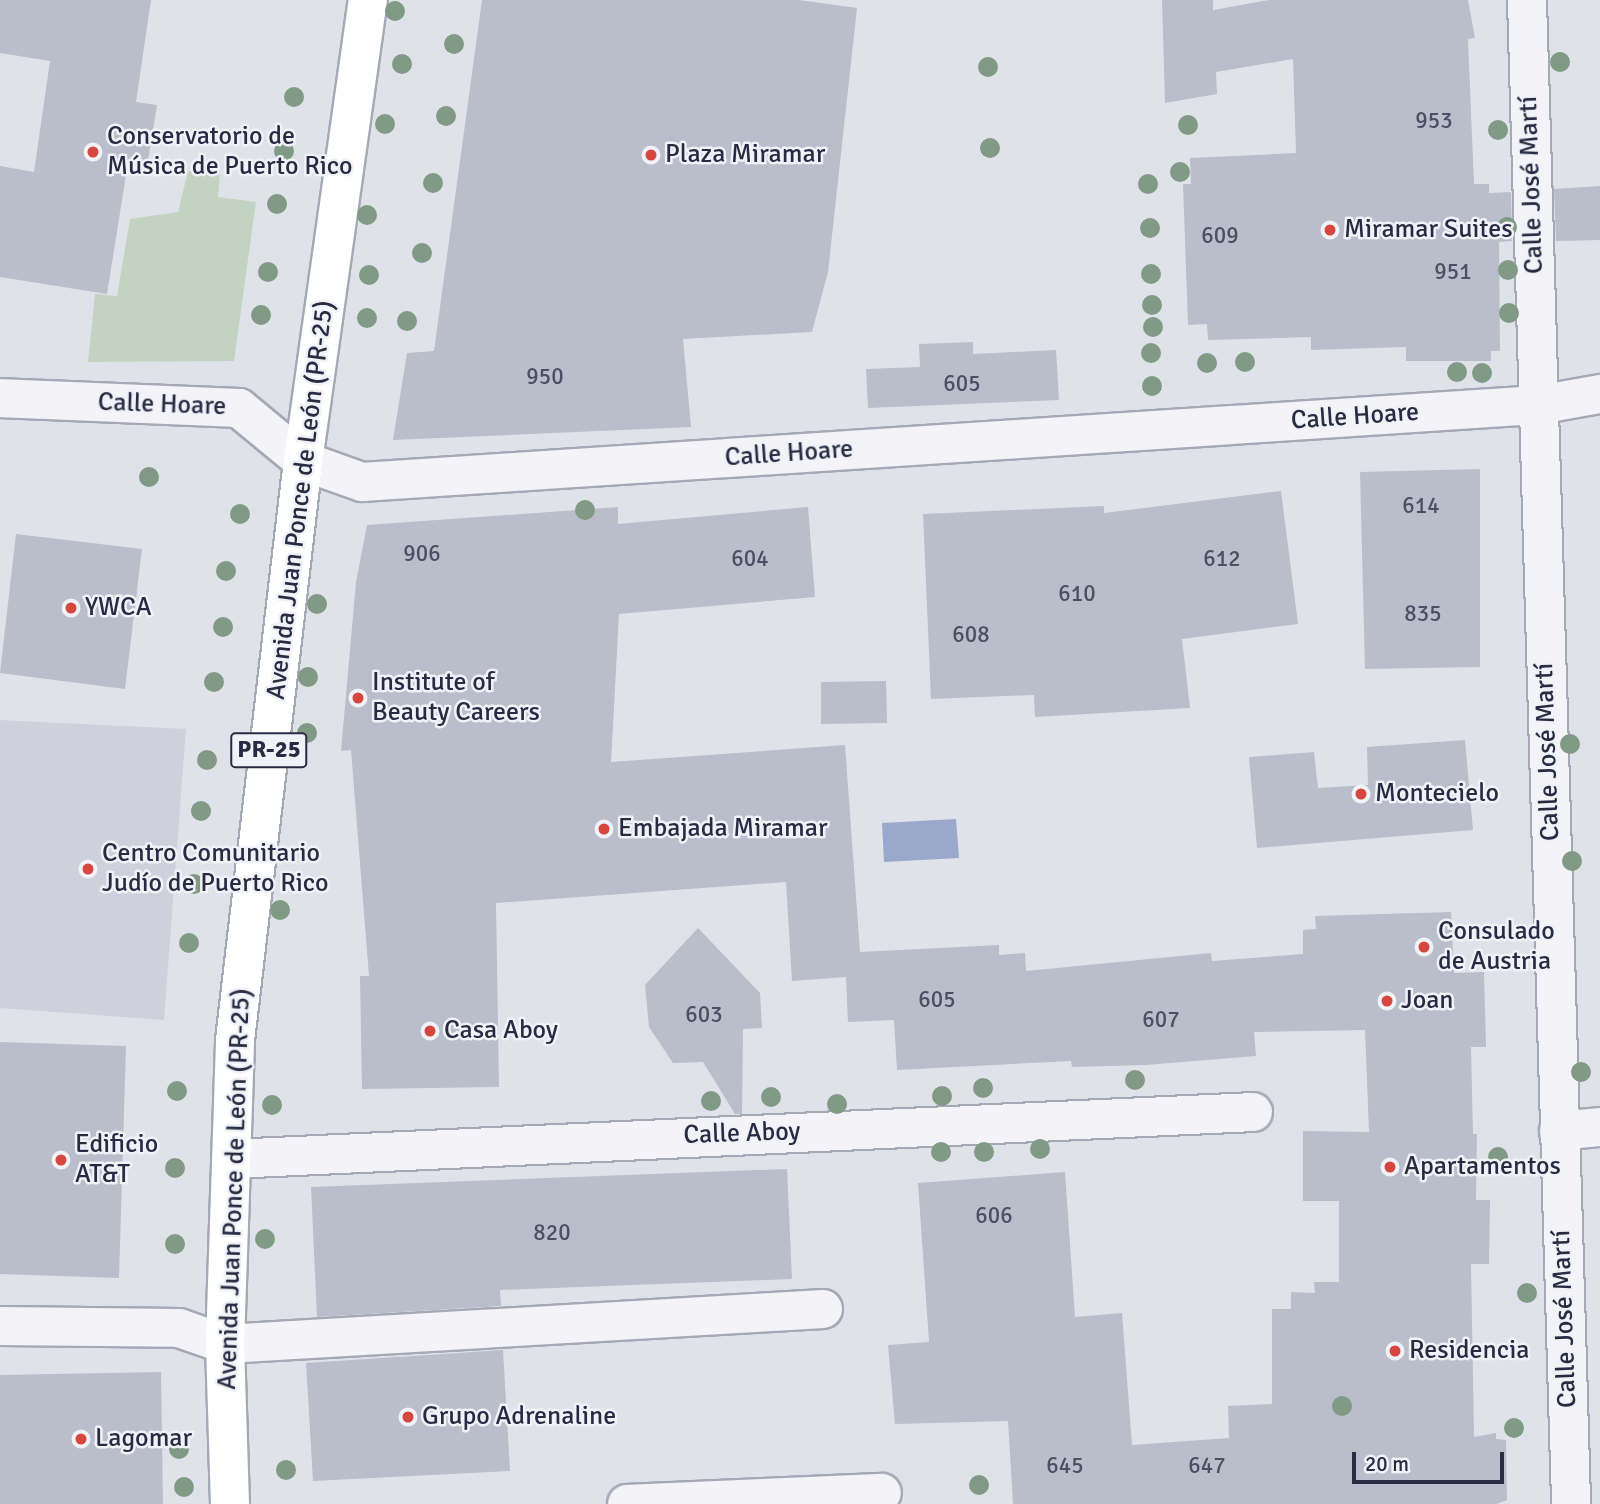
<!DOCTYPE html>
<html>
<head>
<meta charset="utf-8">
<style>
  body { margin:0 }
  #map { position:relative; width:1600px; height:1504px; overflow:hidden; background:#e0e2ea; font-family:Signika,sans-serif }
  div>[style] { position:absolute }
  [style*='--x'] { left:calc(var(--x)*1px); top:calc(var(--y)*1px); width:calc(var(--w)*1px); rotate:calc(var(--a)*1deg) }
  .built>* { inset:0; background:#ced1dc }
  .green>* { inset:0; background:#c2d4c1 }
  .water>* { inset:0; background:#9aa8cc }
  .building>* { inset:0; background:#babdca }
  .roads { filter:drop-shadow(2px 0 #a5a8b5) drop-shadow(-2px 0 #a5a8b5) drop-shadow(0 2px #a5a8b5) drop-shadow(0 -2px #a5a8b5) }
  .minor>* { height:38px; margin:-19px; padding:0 19px; transform-origin:19px; border-radius:19px; background:#f4f4f8 }
  .major>* { height:38px; margin:-19px; padding:0 19px; transform-origin:19px; border-radius:19px; background:#fff }
  .trees>* { width:20px; height:20px; margin:-10px; border-radius:50%; background:#819a86 }
  .dots>* { width:19px; height:19px; translate:-50% -50%; box-sizing:border-box; border:4px solid #f0f2f7; border-radius:50% }
  span { translate:-50% -50%; white-space:nowrap; text-align:center; line-height:1.15; -webkit-text-stroke:5px #f0f2f7; paint-order:stroke }
  .number-label { font-size:23px; color:#4c5065 }
  .number-label span { -webkit-text-stroke-width:0 }
  .shield-label span { padding:2px 5px; background:#f0f2f7; border:2px solid; border-radius:5px; -webkit-text-stroke-width:0 }
  .shield-label { font-size:24px; color:#282c43; font-weight:700 }
  .poi-label { font-size:26px; color:#282c43 }
  .left { translate:0 -50%; text-align:left }
  .street-label { font-size:26px; color:#282c43 }
  .scale { position:absolute; left:1352px; top:1452px; width:152px; height:32px; box-sizing:border-box; border:4px solid #282c43; border-top:0; padding-left:9px; font-size:21px; line-height:24px; white-space:nowrap; color:#282c43; -webkit-text-stroke:5px #f0f2f7; paint-order:stroke }
</style>
</head>
<body>
<div id="map">
  <div class="built">
    <div style="clip-path:polygon(0 720px,186px 729px,164px 1020px,0 1008px)"></div>
  </div>
  <div class="green">
    <div style="clip-path:polygon(188px 171px,220px 173px,218px 197px,256px 202px,234px 361px,88px 362px,95px 294px,117px 296px,130px 219px,178px 212px)"></div>
  </div>
  <div class="water">
    <div style="clip-path:polygon(956px 819px,959px 858px,884px 862px,882px 823px)"></div>
  </div>
  <div class="building">
    <div style="clip-path:polygon(0 0,151px 0,136px 102px,157px 105px,146px 173px,127px 169px,107px 294px,0 277px,0 166px,34px 172px,50px 61px,0 53px)"></div>
    <div style="clip-path:polygon(482px 0,799px 0,857px 8px,828px 272px,812px 332px,683px 339px,691px 427px,393px 440px,407px 353px,434px 351px)"></div>
    <div style="clip-path:polygon(1162px 0,1213px 0,1213px 10px,1269px 0,1468px 0,1475px 38px,1468px 39px,1474px 184px,1489px 184px,1489px 193px,1511px 192px,1512px 241px,1499px 242px,1500px 351px,1491px 351px,1491px 361px,1406px 361px,1406px 347px,1311px 350px,1311px 337px,1208px 340px,1207px 324px,1188px 325px,1183px 184px,1191px 184px,1190px 158px,1296px 153px,1293px 59px,1216px 72px,1217px 94px,1165px 103px)"></div>
    <div style="clip-path:polygon(1600px 186px,1600px 240px,1556px 241px,1554px 189px)"></div>
    <div style="clip-path:polygon(973px 342px,973px 354px,1056px 350px,1059px 400px,868px 408px,866px 369px,920px 367px,919px 344px)"></div>
    <div style="clip-path:polygon(1480px 469px,1480px 667px,1365px 669px,1360px 472px)"></div>
    <div style="clip-path:polygon(1281px 491px,1298px 624px,1182px 639px,1190px 708px,1035px 717px,1034px 695px,931px 699px,923px 514px,1104px 506px,1104px 513px)"></div>
    <div style="clip-path:polygon(618px 507px,618px 524px,808px 507px,815px 597px,619px 614px,611px 762px,845px 745px,860px 952px,999px 945px,999px 955px,1025px 953px,1026px 971px,1211px 953px,1212px 961px,1303px 954px,1303px 930px,1316px 929px,1315px 916px,1451px 912px,1454px 973px,1484px 972px,1486px 1047px,1471px 1047px,1473px 1134px,1477px 1134px,1476px 1200px,1490px 1200px,1489px 1264px,1471px 1264px,1474px 1437px,1496px 1433px,1496px 1439px,1506px 1440px,1507px 1500px,1496px 1504px,1013px 1504px,1008px 1421px,895px 1424px,888px 1345px,929px 1342px,918px 1183px,1065px 1172px,1075px 1317px,1122px 1313px,1132px 1445px,1229px 1438px,1228px 1406px,1272px 1404px,1272px 1309px,1291px 1309px,1291px 1292px,1315px 1293px,1314px 1282px,1339px 1282px,1339px 1201px,1303px 1201px,1303px 1131px,1369px 1132px,1365px 1030px,1254px 1032px,1256px 1056px,1146px 1065px,1072px 1067px,1071px 1061px,897px 1070px,894px 1020px,848px 1022px,846px 977px,792px 981px,786px 882px,496px 903px,499px 1087px,362px 1089px,360px 976px,369px 976px,351px 750px,341px 751px,356px 582px,367px 525px)"></div>
    <div style="clip-path:polygon(16px 534px,142px 549px,125px 689px,0 673px)"></div>
    <div style="clip-path:polygon(886px 681px,887px 723px,821px 724px,821px 682px)"></div>
    <div style="clip-path:polygon(1465px 740px,1473px 830px,1257px 848px,1249px 757px,1314px 752px,1318px 788px,1368px 785px,1367px 747px)"></div>
    <div style="clip-path:polygon(698px 928px,760px 993px,762px 1028px,743px 1029px,742px 1114px,735px 1114px,703px 1062px,673px 1063px,649px 1027px,645px 985px)"></div>
    <div style="clip-path:polygon(0 1042px,126px 1046px,119px 1278px,0 1274px)"></div>
    <div style="clip-path:polygon(787px 1169px,792px 1279px,500px 1290px,501px 1306px,317px 1317px,311px 1187px)"></div>
    <div style="clip-path:polygon(503px 1350px,510px 1471px,313px 1481px,306px 1363px)"></div>
    <div style="clip-path:polygon(161px 1372px,163px 1504px,0 1504px,0 1375px)"></div>
  </div>
  <div class="roads">
    <div class="minor">
      <div style="--x:1527;--y:0;--w:1505;--a:88.32"></div>
      <div style="--x:0;--y:398;--w:239;--a:2.4"></div>
      <div style="--x:239;--y:408;--w:83;--a:39.6"></div>
      <div style="--x:303;--y:461;--w:63;--a:19.6"></div>
      <div style="--x:362;--y:482;--w:1179;--a:-3.75"></div>
      <div style="--x:1538;--y:405;--w:63;--a:-10.1"></div>
      <div style="--x:1559;--y:1131;--w:41;--a:-5.6"></div>
      <div style="--x:231;--y:1159;--w:1023;--a:-2.63"></div>
      <div style="--x:0;--y:1326;--w:179;--a:0.6"></div>
      <div style="--x:179;--y:1328;--w:49;--a:19.2"></div>
      <div style="--x:225;--y:1344;--w:599;--a:-3.35"></div>
      <div style="--x:627;--y:1504;--w:255;--a:-2.5"></div>
    </div>
    <div class="major">
      <div style="--x:230;--y:1504;--w:160;--a:-91.8"></div>
      <div style="--x:225;--y:1344;--w:304;--a:-88.1"></div>
      <div style="--x:235;--y:1040;--w:583;--a:-83.3"></div>
      <div style="--x:303;--y:461;--w:466;--a:-82"></div>
    </div>
  </div>
  <div class="trees">
    <div style="left:395px;top:11px"></div>
    <div style="left:454px;top:44px"></div>
    <div style="left:1560px;top:62px"></div>
    <div style="left:402px;top:64px"></div>
    <div style="left:988px;top:67px"></div>
    <div style="left:294px;top:97px"></div>
    <div style="left:446px;top:116px"></div>
    <div style="left:385px;top:124px"></div>
    <div style="left:1188px;top:125px"></div>
    <div style="left:1498px;top:130px"></div>
    <div style="left:990px;top:148px"></div>
    <div style="left:284px;top:151px"></div>
    <div style="left:1180px;top:172px"></div>
    <div style="left:433px;top:183px"></div>
    <div style="left:1148px;top:184px"></div>
    <div style="left:277px;top:204px"></div>
    <div style="left:367px;top:215px"></div>
    <div style="left:1507px;top:227px"></div>
    <div style="left:1150px;top:228px"></div>
    <div style="left:422px;top:253px"></div>
    <div style="left:1508px;top:270px"></div>
    <div style="left:268px;top:272px"></div>
    <div style="left:1151px;top:274px"></div>
    <div style="left:369px;top:275px"></div>
    <div style="left:1152px;top:305px"></div>
    <div style="left:1509px;top:313px"></div>
    <div style="left:261px;top:315px"></div>
    <div style="left:367px;top:318px"></div>
    <div style="left:407px;top:321px"></div>
    <div style="left:1153px;top:327px"></div>
    <div style="left:1151px;top:353px"></div>
    <div style="left:1245px;top:362px"></div>
    <div style="left:1207px;top:363px"></div>
    <div style="left:1457px;top:372px"></div>
    <div style="left:1482px;top:373px"></div>
    <div style="left:1152px;top:386px"></div>
    <div style="left:149px;top:477px"></div>
    <div style="left:585px;top:510px"></div>
    <div style="left:240px;top:514px"></div>
    <div style="left:226px;top:571px"></div>
    <div style="left:317px;top:604px"></div>
    <div style="left:223px;top:627px"></div>
    <div style="left:308px;top:677px"></div>
    <div style="left:214px;top:682px"></div>
    <div style="left:307px;top:733px"></div>
    <div style="left:1570px;top:744px"></div>
    <div style="left:207px;top:760px"></div>
    <div style="left:201px;top:811px"></div>
    <div style="left:1572px;top:861px"></div>
    <div style="left:194px;top:884px"></div>
    <div style="left:280px;top:910px"></div>
    <div style="left:189px;top:943px"></div>
    <div style="left:1581px;top:1072px"></div>
    <div style="left:1135px;top:1080px"></div>
    <div style="left:983px;top:1088px"></div>
    <div style="left:177px;top:1091px"></div>
    <div style="left:942px;top:1096px"></div>
    <div style="left:771px;top:1097px"></div>
    <div style="left:711px;top:1101px"></div>
    <div style="left:837px;top:1104px"></div>
    <div style="left:272px;top:1105px"></div>
    <div style="left:1040px;top:1149px"></div>
    <div style="left:941px;top:1152px"></div>
    <div style="left:984px;top:1152px"></div>
    <div style="left:1498px;top:1157px"></div>
    <div style="left:175px;top:1168px"></div>
    <div style="left:265px;top:1239px"></div>
    <div style="left:175px;top:1244px"></div>
    <div style="left:1527px;top:1293px"></div>
    <div style="left:1342px;top:1406px"></div>
    <div style="left:1514px;top:1428px"></div>
    <div style="left:179px;top:1449px"></div>
    <div style="left:286px;top:1470px"></div>
    <div style="left:979px;top:1485px"></div>
    <div style="left:184px;top:1487px"></div>
  </div>
  <div class="dots">
    <div style="left:93px;top:152px;background:#d5473f"></div>
    <div style="left:651px;top:155px;background:#d5473f"></div>
    <div style="left:1330px;top:230px;background:#d5473f"></div>
    <div style="left:71px;top:608px;background:#d5473f"></div>
    <div style="left:358px;top:698px;background:#d5473f"></div>
    <div style="left:1361px;top:794px;background:#d5473f"></div>
    <div style="left:604px;top:829px;background:#d5473f"></div>
    <div style="left:88px;top:869px;background:#d5473f"></div>
    <div style="left:1424px;top:947px;background:#d5473f"></div>
    <div style="left:1387px;top:1001px;background:#d5473f"></div>
    <div style="left:430px;top:1031px;background:#d5473f"></div>
    <div style="left:61px;top:1160px;background:#d5473f"></div>
    <div style="left:1390px;top:1167px;background:#d5473f"></div>
    <div style="left:1395px;top:1351px;background:#d5473f"></div>
    <div style="left:408px;top:1417px;background:#d5473f"></div>
    <div style="left:81px;top:1439px;background:#d5473f"></div>
  </div>
  <div class="number-label">
    <span style="left:1434px;top:121px">953</span>
    <span style="left:1220px;top:236px">609</span>
    <span style="left:1453px;top:272px">951</span>
    <span style="left:545px;top:377px">950</span>
    <span style="left:962px;top:384px">605</span>
    <span style="left:1421px;top:506px">614</span>
    <span style="left:422px;top:554px">906</span>
    <span style="left:750px;top:559px">604</span>
    <span style="left:1222px;top:559px">612</span>
    <span style="left:1077px;top:594px">610</span>
    <span style="left:1423px;top:614px">835</span>
    <span style="left:971px;top:635px">608</span>
    <span style="left:937px;top:1000px">605</span>
    <span style="left:704px;top:1015px">603</span>
    <span style="left:1161px;top:1020px">607</span>
    <span style="left:994px;top:1216px">606</span>
    <span style="left:552px;top:1233px">820</span>
    <span style="left:1065px;top:1466px">645</span>
    <span style="left:1207px;top:1466px">647</span>
  </div>
  <div class="shield-label">
    <span style="left:269px;top:750px">PR-25</span>
  </div>
  <div class="poi-label">
    <span class="left" style="left:107px;top:152px">Conservatorio de<br>Música de Puerto Rico</span>
    <span class="left" style="left:665px;top:155px">Plaza Miramar</span>
    <span class="left" style="left:1344px;top:230px">Miramar Suites</span>
    <span class="left" style="left:85px;top:608px">YWCA</span>
    <span class="left" style="left:372px;top:698px">Institute of<br>Beauty Careers</span>
    <span class="left" style="left:1375px;top:794px">Montecielo</span>
    <span class="left" style="left:618px;top:829px">Embajada Miramar</span>
    <span class="left" style="left:102px;top:869px">Centro Comunitario<br>Judío de Puerto Rico</span>
    <span class="left" style="left:1438px;top:947px">Consulado<br>de Austria</span>
    <span class="left" style="left:1401px;top:1001px">Joan</span>
    <span class="left" style="left:444px;top:1031px">Casa Aboy</span>
    <span class="left" style="left:75px;top:1160px">Edificio<br>AT&amp;T</span>
    <span class="left" style="left:1404px;top:1167px">Apartamentos</span>
    <span class="left" style="left:1409px;top:1351px">Residencia</span>
    <span class="left" style="left:422px;top:1417px">Grupo Adrenaline</span>
    <span class="left" style="left:95px;top:1439px">Lagomar</span>
  </div>
  <div class="street-label">
    <span style="left:1532px;top:185px;rotate:-92deg">Calle José Martí</span>
    <span style="left:162px;top:405px;rotate:2deg">Calle Hoare</span>
    <span style="left:1355px;top:417px;rotate:-4deg">Calle Hoare</span>
    <span style="left:789px;top:454px;rotate:-4deg">Calle Hoare</span>
    <span style="left:301px;top:500px;rotate:-83deg">Avenida Juan Ponce de León (PR-25)</span>
    <span style="left:1548px;top:752px;rotate:-92deg">Calle José Martí</span>
    <span style="left:742px;top:1134px;rotate:-2deg">Calle Aboy</span>
    <span style="left:235px;top:1189px;rotate:-88deg">Avenida Juan Ponce de León (PR-25)</span>
    <span style="left:1565px;top:1319px;rotate:-92deg">Calle José Martí</span>
  </div>
  <div class="scale">20 m</div>
</div>
</body>
</html>
